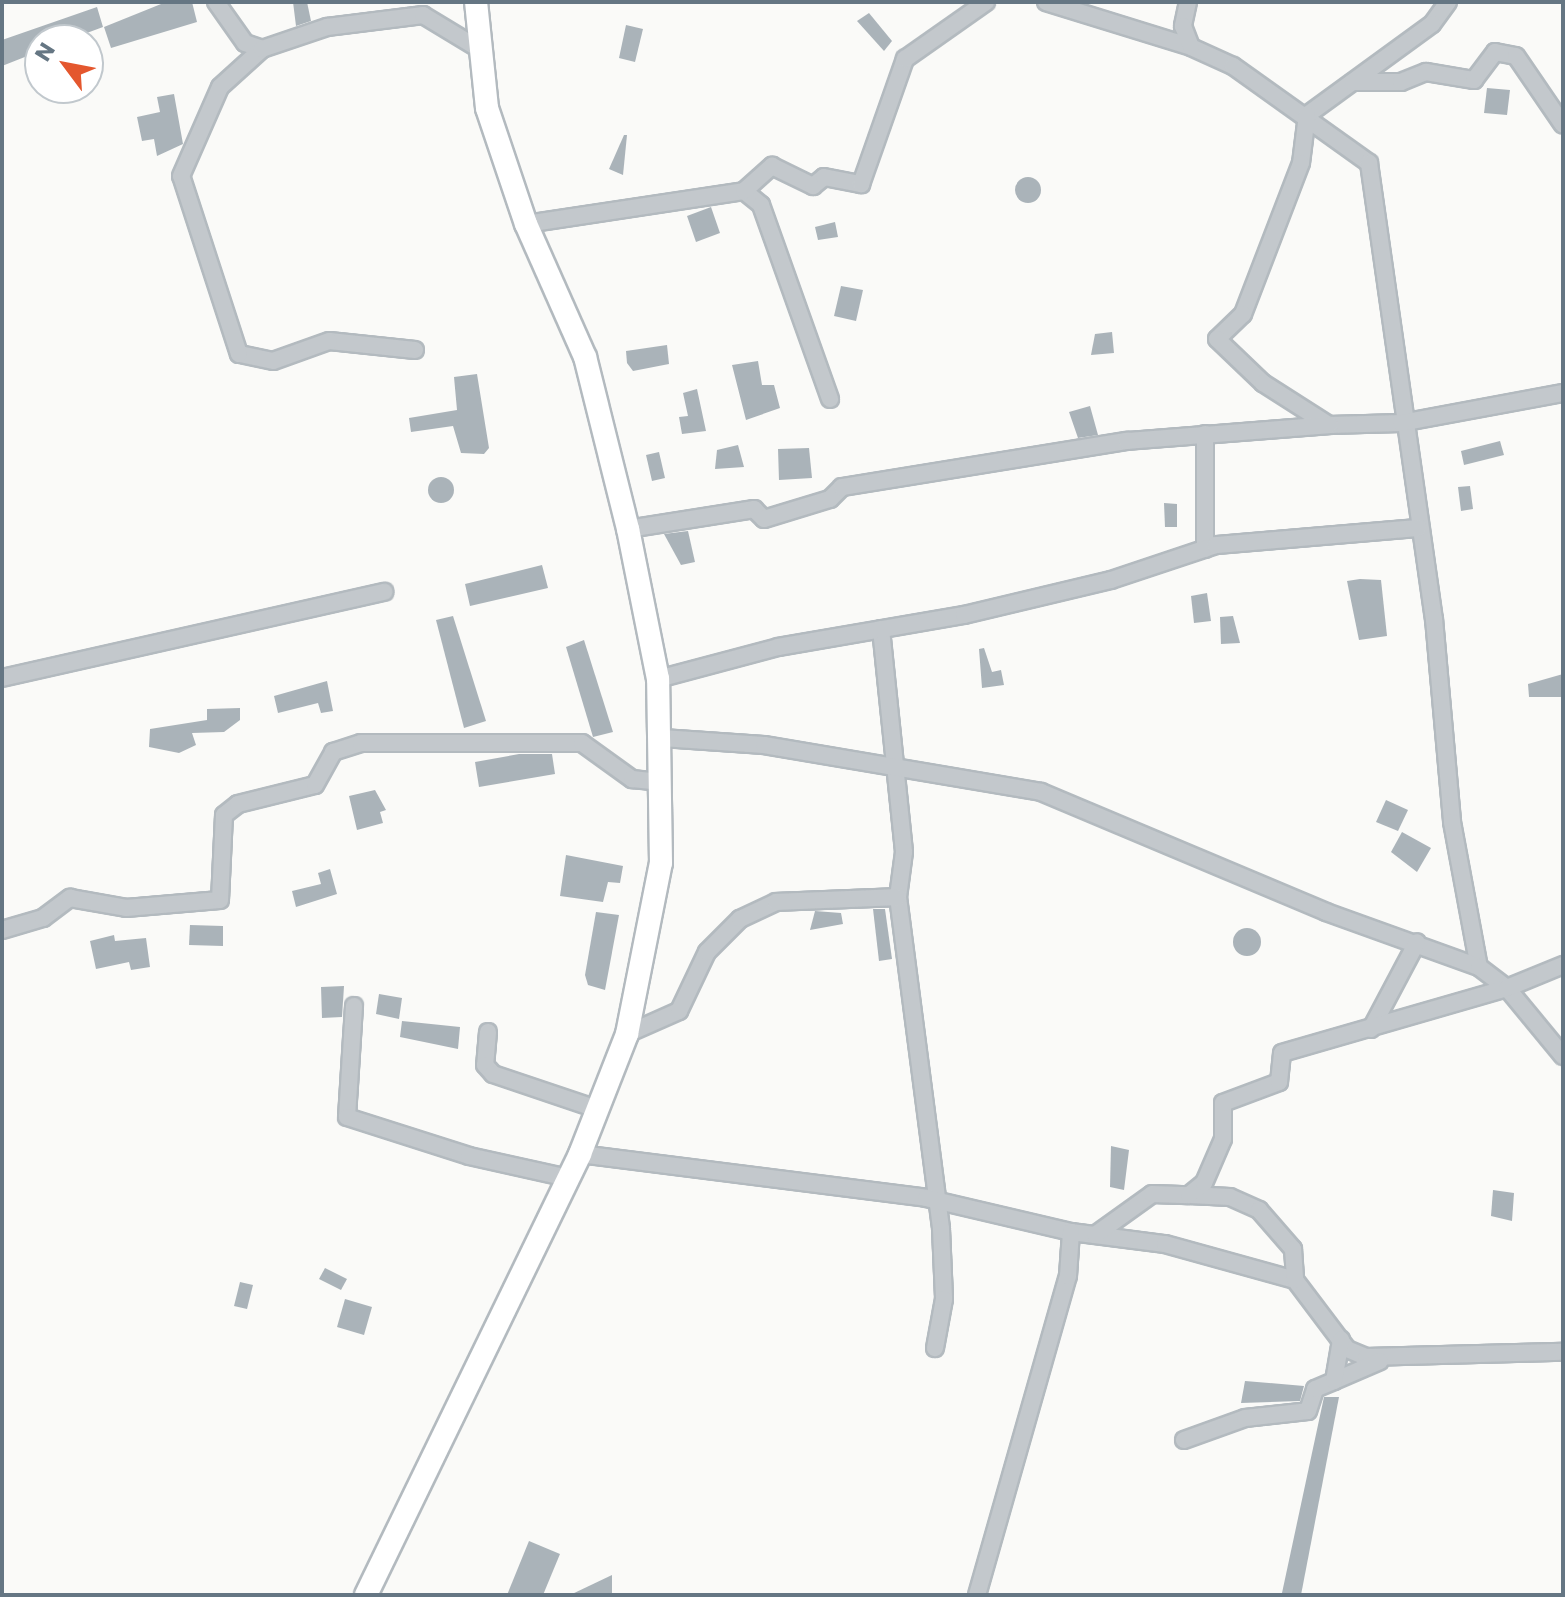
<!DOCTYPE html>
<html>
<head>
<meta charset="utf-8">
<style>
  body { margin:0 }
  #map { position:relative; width:1565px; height:1597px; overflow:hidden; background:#fafaf8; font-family:Poppins,sans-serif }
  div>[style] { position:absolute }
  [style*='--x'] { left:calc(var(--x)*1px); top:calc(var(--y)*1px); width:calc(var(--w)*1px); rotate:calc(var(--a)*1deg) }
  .building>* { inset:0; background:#aab3b9 }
  .round { border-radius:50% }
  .roads { filter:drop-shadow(2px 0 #b3babf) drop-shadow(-2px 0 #b3babf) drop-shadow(0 2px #b3babf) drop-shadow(0 -2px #b3babf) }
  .street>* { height:16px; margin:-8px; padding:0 8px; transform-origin:8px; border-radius:8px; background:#c3c8cc }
  .secondary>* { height:22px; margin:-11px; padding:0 11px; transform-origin:11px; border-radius:11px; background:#fff }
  span { translate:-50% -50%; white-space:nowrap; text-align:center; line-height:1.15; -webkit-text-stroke:8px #fff; paint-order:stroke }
  .frame { position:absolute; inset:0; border:4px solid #657683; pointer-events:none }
  .north { position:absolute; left:24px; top:24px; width:80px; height:80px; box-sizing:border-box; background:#fff; border:2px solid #c1c8cd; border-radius:50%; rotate:302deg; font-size:22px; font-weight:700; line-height:32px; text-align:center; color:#657683 }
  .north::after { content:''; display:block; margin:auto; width:28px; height:36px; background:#e4572e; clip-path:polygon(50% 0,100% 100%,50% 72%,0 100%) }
</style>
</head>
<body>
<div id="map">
  <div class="building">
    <div style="clip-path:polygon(166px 2px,192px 2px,197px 22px,111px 48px,104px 27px)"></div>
    <div style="clip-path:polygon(293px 2px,307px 2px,311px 21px,296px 26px)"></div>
    <div style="clip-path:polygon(97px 7px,103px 27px,68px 40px,40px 40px,40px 51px,2px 66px,2px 40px)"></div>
    <div style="clip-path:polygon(869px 13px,892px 41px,884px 51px,857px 21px)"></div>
    <div style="clip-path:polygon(626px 25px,643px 29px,635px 62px,619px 58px)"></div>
    <div style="clip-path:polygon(1487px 88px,1510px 90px,1507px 115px,1484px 113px)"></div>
    <div style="clip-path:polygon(174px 94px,183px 144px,157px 156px,154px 139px,142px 141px,137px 117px,160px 112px,157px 97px)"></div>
    <div style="clip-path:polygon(624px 135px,627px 135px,623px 175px,609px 169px)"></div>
    <div class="round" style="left:1015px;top:177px;width:26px;height:26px"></div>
    <div style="clip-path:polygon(711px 207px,720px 233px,696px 242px,687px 216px)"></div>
    <div style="clip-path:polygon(835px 222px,838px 237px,818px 240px,815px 227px)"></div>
    <div style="clip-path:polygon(841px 286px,863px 290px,856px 321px,834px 316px)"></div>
    <div style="clip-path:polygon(1112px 332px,1114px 353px,1091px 355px,1095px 334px)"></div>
    <div style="clip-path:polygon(667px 345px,669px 364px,633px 371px,627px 363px,626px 351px)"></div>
    <div style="clip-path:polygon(758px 361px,762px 385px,774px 385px,780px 408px,746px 420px,732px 365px)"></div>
    <div style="clip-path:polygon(477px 374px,489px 448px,484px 454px,461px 453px,453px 426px,411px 432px,409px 418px,457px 410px,454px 377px)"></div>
    <div style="clip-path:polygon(697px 389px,706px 431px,682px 434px,679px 417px,688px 416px,683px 393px)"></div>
    <div style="clip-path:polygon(1090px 406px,1098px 435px,1078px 438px,1069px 412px)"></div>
    <div style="clip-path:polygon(1500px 441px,1504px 455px,1464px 465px,1461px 451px)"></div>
    <div style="clip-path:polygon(738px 445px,744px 467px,715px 469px,717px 450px)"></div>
    <div style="clip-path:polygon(809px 448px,812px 478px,779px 480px,778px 449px)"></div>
    <div style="clip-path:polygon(659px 452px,665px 478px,652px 481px,646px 455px)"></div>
    <div class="round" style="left:428px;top:477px;width:26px;height:26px"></div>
    <div style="clip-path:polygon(1470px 486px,1473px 509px,1461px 511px,1458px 487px)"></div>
    <div style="clip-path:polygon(1164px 503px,1177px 504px,1177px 527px,1165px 527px)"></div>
    <div style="clip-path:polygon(688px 531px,695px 562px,681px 565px,664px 534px)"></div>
    <div style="clip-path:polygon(542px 565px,548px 588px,470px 606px,465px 584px)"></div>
    <div style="clip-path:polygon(1360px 579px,1381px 580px,1387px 636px,1359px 640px,1347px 581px)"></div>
    <div style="clip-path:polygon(1207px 593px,1211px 621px,1194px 623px,1191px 596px)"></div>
    <div style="clip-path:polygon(453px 616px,486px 721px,464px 728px,436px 620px)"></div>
    <div style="clip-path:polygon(1233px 616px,1240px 643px,1221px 644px,1220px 617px)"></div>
    <div style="clip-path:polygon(584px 640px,613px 732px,593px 737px,566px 647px)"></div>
    <div style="clip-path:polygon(984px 648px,992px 672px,1001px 670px,1004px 685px,982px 688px,979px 649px)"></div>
    <div style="clip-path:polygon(1563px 674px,1563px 697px,1529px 697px,1528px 684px)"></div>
    <div style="clip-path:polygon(327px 681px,333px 711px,321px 713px,318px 703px,278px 713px,274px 696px)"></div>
    <div style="clip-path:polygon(240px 708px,240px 720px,224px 732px,192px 733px,196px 745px,179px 753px,149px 747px,150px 729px,207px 720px,207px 709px)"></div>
    <div style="clip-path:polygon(519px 754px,552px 754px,555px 774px,479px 787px,475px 762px)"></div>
    <div style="clip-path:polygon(375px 790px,386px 810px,380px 812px,383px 823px,357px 830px,349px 796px)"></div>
    <div style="clip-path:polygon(1386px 800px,1408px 810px,1398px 831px,1376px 822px)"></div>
    <div style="clip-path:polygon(1402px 832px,1431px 848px,1417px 872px,1391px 852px)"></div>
    <div style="clip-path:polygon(566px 855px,623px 866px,620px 883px,608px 882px,603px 902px,560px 896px)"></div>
    <div style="clip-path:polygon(330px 869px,337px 894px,296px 907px,292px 891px,321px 884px,318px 873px)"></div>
    <div style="clip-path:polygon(873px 909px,885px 909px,892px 959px,879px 961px)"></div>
    <div style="clip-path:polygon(815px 911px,841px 913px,843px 924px,810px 930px)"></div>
    <div style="clip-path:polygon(596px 912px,619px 915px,605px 990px,588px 985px,585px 975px)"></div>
    <div style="clip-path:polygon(190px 925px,223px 926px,223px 946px,189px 945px)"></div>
    <div class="round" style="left:1233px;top:928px;width:28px;height:28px"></div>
    <div style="clip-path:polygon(114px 935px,115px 941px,146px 938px,150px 967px,131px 970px,129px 962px,96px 969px,90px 941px)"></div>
    <div style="clip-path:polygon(344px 986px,342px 1017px,322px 1018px,321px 987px)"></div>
    <div style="clip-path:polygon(379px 994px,402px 998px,399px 1019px,376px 1014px)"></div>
    <div style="clip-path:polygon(402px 1021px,460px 1027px,458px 1049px,400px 1037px)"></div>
    <div style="clip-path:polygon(1111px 1146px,1129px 1150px,1124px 1190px,1110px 1187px)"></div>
    <div style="clip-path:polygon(1493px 1190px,1514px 1193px,1512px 1221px,1491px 1216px)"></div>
    <div style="clip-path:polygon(325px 1268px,347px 1279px,341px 1290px,319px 1279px)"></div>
    <div style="clip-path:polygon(240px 1282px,253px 1285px,247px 1309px,234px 1306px)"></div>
    <div style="clip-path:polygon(345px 1299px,372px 1307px,364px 1335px,337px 1327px)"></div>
    <div style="clip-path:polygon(1245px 1381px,1304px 1386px,1300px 1401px,1241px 1403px)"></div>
    <div style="clip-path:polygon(1324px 1397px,1339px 1397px,1301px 1595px,1291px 1595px,1282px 1593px)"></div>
    <div style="clip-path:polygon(529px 1541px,560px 1554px,543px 1595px,507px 1595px)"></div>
    <div style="clip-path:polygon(612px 1575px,612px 1595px,570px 1595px)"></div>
  </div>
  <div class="roads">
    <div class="street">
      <div style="--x:216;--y:2;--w:50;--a:54.7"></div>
      <div style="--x:245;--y:43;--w:18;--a:19"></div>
      <div style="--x:1046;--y:2;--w:152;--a:17.2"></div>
      <div style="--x:1191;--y:47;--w:46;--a:24.3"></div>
      <div style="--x:1233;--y:66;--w:167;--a:35.5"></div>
      <div style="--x:1369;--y:163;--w:461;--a:81.9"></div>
      <div style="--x:1434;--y:619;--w:204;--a:84.9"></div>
      <div style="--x:1452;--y:822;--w:147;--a:79.5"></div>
      <div style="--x:1188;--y:2;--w:25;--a:102"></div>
      <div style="--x:1183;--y:26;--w:22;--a:69"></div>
      <div style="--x:1448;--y:2;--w:27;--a:126"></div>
      <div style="--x:1432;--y:24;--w:155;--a:143.9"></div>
      <div style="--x:1307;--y:115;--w:48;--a:97.1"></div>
      <div style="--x:1301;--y:163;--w:162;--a:111"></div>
      <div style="--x:1243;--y:314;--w:36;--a:136"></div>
      <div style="--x:1217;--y:339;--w:64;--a:43.7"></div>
      <div style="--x:1263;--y:383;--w:78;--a:32.5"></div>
      <div style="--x:1329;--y:425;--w:72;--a:-1.6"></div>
      <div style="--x:1401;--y:423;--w:165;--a:-10.5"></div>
      <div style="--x:1353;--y:82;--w:48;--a:0"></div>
      <div style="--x:1401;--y:82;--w:27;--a:-22"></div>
      <div style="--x:1426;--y:72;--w:49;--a:9.5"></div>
      <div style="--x:1474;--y:80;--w:35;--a:-53"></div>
      <div style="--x:1495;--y:52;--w:21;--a:11"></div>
      <div style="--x:1516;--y:56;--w:83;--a:55.7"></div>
      <div style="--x:744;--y:191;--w:22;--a:39"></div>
      <div style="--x:761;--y:205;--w:206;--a:70.4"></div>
      <div style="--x:526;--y:224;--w:220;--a:-8.6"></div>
      <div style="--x:744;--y:191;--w:38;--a:-42"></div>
      <div style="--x:772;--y:166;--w:46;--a:26"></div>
      <div style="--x:813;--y:186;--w:14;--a:-39"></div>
      <div style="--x:824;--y:177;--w:38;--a:11"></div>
      <div style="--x:861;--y:184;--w:133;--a:-70.6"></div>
      <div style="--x:905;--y:59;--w:99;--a:-35.1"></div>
      <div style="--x:415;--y:350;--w:86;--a:-174"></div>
      <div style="--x:329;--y:341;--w:59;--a:160.3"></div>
      <div style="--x:273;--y:361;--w:35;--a:-168"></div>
      <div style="--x:239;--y:354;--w:187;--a:-108"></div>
      <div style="--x:181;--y:176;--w:97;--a:-66.3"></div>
      <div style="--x:220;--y:87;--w:57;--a:-42.1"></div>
      <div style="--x:262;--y:49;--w:69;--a:-18.7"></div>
      <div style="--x:327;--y:27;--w:97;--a:-7.1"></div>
      <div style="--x:423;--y:15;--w:71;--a:31.2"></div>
      <div style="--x:628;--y:529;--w:128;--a:-9"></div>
      <div style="--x:754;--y:509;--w:14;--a:45"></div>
      <div style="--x:764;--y:519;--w:69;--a:-16.9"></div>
      <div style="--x:830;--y:499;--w:17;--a:-45"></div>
      <div style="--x:842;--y:487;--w:289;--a:-9.2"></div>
      <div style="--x:1127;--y:441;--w:203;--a:-4.5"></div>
      <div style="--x:1205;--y:549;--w:115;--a:-90"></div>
      <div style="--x:881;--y:629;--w:224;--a:84.1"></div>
      <div style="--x:904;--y:852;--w:45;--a:97.6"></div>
      <div style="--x:898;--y:897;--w:335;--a:82.6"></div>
      <div style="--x:941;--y:1229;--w:70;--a:87.5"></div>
      <div style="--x:944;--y:1299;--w:50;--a:100.4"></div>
      <div style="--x:2;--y:678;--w:392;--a:-12.7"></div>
      <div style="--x:658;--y:679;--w:124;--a:-14.9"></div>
      <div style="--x:778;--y:647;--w:189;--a:-9.8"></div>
      <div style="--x:964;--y:615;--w:151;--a:-13.4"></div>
      <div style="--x:1111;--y:580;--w:111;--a:-18.4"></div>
      <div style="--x:1216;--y:545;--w:203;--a:-4.8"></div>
      <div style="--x:662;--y:738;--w:102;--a:3.9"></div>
      <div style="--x:764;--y:745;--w:281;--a:9.6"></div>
      <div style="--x:1041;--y:792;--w:309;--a:22.8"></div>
      <div style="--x:1326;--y:912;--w:163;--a:19.8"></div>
      <div style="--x:1479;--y:967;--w:35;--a:37"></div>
      <div style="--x:1507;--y:988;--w:88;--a:50.5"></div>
      <div style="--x:2;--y:930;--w:43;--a:-16.3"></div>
      <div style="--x:43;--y:918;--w:34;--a:-37"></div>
      <div style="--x:70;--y:898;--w:57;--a:10.1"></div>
      <div style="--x:126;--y:908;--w:94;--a:-4.9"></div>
      <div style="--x:220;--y:900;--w:85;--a:-87.3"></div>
      <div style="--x:224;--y:815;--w:18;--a:-38"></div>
      <div style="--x:238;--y:804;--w:79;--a:-13.9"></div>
      <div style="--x:315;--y:785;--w:38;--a:-61"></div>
      <div style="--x:333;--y:752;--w:29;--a:-18"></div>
      <div style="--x:361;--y:743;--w:221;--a:0"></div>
      <div style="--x:582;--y:743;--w:62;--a:35.8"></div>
      <div style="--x:632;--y:779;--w:30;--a:6"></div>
      <div style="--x:354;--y:1006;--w:111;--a:93.6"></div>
      <div style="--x:347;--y:1117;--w:128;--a:17.7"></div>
      <div style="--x:469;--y:1156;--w:101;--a:12.5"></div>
      <div style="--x:1371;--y:1029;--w:98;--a:-62.1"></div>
      <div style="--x:488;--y:1032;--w:33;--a:95"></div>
      <div style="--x:485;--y:1065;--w:12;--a:48"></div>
      <div style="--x:493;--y:1074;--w:110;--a:18.6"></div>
      <div style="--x:627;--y:1034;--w:57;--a:-23.9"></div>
      <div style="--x:679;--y:1011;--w:65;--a:-64.6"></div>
      <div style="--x:707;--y:952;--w:47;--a:-45"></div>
      <div style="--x:740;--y:919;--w:40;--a:-25"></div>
      <div style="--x:776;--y:902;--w:122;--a:-2.3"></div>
      <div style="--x:580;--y:1154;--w:349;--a:7.2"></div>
      <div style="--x:926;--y:1198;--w:149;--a:13.2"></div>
      <div style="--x:1071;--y:1232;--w:95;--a:7.3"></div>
      <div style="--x:1165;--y:1244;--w:135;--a:15.5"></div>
      <div style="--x:1295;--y:1280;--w:86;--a:53"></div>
      <div style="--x:1347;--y:1349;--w:21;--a:23"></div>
      <div style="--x:1366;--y:1357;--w:197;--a:-1.5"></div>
      <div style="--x:1189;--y:1195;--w:41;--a:2.8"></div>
      <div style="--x:1230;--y:1197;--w:32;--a:24"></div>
      <div style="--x:1259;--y:1210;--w:52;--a:48.9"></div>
      <div style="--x:1293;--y:1249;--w:31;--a:86"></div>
      <div style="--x:1095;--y:1235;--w:70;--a:-35.7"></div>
      <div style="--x:1152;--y:1194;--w:37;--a:2"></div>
      <div style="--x:1189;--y:1195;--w:19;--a:-39"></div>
      <div style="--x:1204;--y:1183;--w:48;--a:-66.6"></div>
      <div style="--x:1223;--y:1139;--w:36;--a:-90"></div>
      <div style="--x:1223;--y:1103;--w:60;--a:-20.6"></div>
      <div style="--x:1279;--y:1082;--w:29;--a:-84"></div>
      <div style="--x:1282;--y:1053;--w:234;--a:-16.1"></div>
      <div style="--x:1507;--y:988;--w:61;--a:-22.3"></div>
      <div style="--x:1334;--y:1381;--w:50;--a:-23.5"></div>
      <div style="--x:1184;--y:1440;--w:65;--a:-19.8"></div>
      <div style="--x:1245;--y:1418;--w:63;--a:-6.3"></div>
      <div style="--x:1308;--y:1411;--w:23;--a:-72"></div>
      <div style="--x:1315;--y:1389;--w:21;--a:-23"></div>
      <div style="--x:1334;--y:1381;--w:42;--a:-80.3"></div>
      <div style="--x:977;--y:1595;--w:332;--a:-74.1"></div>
      <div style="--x:1068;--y:1276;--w:44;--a:-86.1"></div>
    </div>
    <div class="secondary">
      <div style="--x:366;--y:1595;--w:490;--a:-64.1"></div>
      <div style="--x:580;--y:1154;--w:129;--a:-68.6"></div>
      <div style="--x:627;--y:1034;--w:174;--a:-78.8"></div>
      <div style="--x:661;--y:863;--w:184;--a:-90.9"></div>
      <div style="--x:658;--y:679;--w:153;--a:-101.3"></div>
      <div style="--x:628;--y:529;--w:177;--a:-104"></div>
      <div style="--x:585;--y:357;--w:145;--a:-113.9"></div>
      <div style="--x:526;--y:224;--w:122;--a:-108.6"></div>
      <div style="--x:487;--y:108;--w:107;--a:-95.9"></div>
    </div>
  </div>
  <div class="frame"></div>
  <div class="north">N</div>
</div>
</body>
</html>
